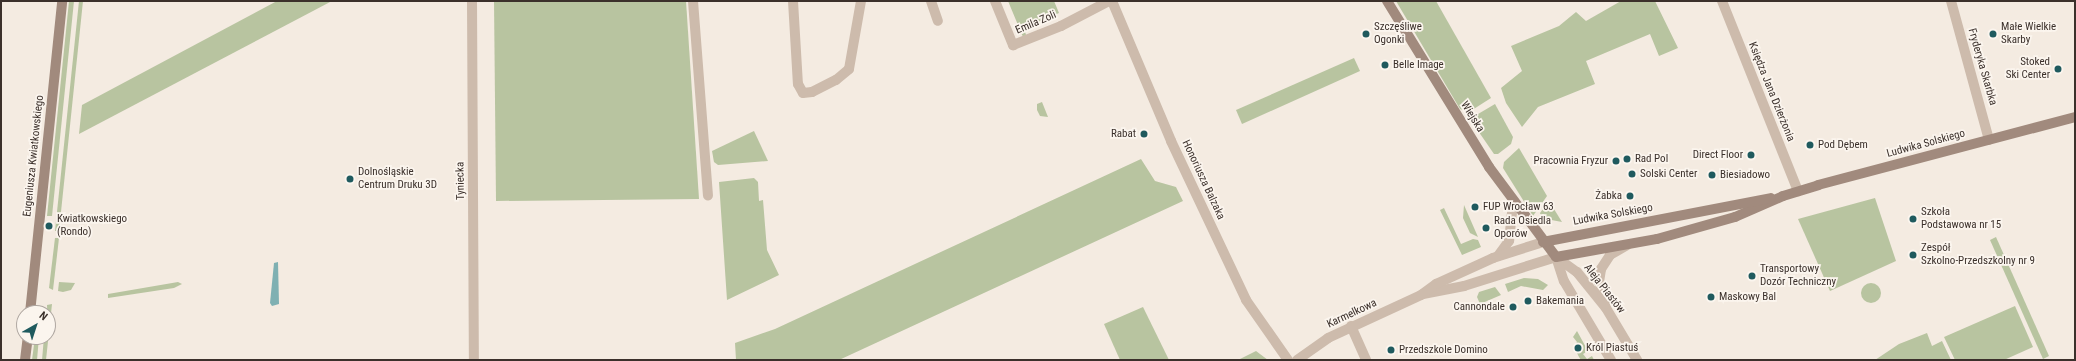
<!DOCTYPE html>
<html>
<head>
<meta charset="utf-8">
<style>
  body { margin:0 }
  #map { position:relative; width:2076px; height:361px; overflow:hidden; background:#f4ebe1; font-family:"Roboto Condensed",sans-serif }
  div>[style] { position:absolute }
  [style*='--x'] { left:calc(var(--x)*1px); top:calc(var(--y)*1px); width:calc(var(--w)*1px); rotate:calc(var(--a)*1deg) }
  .green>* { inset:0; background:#b8c4a0 }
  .round { border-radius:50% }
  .water>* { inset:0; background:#7fb0b2 }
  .minor>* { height:10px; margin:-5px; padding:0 5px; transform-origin:5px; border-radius:5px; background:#cdbbac }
  .tertiary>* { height:10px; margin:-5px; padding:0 5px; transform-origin:5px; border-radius:5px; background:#cdbbac }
  .secondary>* { height:10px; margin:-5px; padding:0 5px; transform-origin:5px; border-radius:5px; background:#a18a7d }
  .dots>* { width:11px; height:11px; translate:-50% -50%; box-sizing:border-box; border:2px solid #fbf5ee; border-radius:50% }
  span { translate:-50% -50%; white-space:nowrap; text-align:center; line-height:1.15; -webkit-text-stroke:3.5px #fbf5ee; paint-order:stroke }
  .street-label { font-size:11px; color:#3b302b }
  .poi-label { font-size:11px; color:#3b302b }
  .left { translate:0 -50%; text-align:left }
  .right { translate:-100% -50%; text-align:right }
  .frame { position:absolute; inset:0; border:2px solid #3b302b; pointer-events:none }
  .north { position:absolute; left:16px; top:305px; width:40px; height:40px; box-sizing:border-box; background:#fbf5ee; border:1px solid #aea6a0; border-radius:50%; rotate:39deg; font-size:11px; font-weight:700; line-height:16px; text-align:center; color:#3b302b }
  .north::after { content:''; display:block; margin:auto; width:14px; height:18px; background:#1f5a5e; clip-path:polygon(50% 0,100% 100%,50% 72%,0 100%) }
</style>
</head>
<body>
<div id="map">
  <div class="green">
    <div style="clip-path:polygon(69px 1px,74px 1px,52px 216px,47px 216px)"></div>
    <div style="clip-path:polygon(79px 1px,83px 1px,59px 231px,55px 231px)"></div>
    <div style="clip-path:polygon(277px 1px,332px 1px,79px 134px,82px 105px)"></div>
    <div style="clip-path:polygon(494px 1px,686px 1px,699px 199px,496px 201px)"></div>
    <div style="clip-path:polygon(1008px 1px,1054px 1px,1059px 13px,1024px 28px,1026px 35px,1023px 37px)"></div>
    <div style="clip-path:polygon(1396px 1px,1436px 1px,1491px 98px,1469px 112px,1460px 109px)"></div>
    <div style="clip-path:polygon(1621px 1px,1655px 1px,1678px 48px,1659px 56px,1650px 34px,1586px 61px,1595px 84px,1538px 107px,1522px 127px,1506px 103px,1501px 88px,1522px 71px,1511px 46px,1559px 26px,1576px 12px,1586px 21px)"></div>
    <div style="clip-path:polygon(1354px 58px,1360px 71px,1242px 124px,1236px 110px)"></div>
    <div style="clip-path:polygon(1042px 102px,1048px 117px,1040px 116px,1037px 110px,1037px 104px)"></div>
    <div style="clip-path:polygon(1495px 104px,1513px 137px,1511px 144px,1498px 154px,1494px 154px,1472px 122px,1473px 117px)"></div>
    <div style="clip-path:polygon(754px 131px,768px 161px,718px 165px,714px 162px,712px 151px)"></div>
    <div style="clip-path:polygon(1519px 148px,1547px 196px,1533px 216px,1503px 168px,1504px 162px)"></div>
    <div style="clip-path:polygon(1141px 159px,1155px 181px,1176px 187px,1183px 201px,839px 360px,736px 360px,735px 343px,775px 329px)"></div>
    <div style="clip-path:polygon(754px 178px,758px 182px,759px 201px,763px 200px,767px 250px,779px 275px,727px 300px,719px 182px)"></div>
    <div style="clip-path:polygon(1875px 198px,1896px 261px,1830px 291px,1798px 219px)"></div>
    <div style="clip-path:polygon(1549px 201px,1562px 222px,1541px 218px,1540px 213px)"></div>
    <div style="clip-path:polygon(1464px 205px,1478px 237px,1470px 233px,1463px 218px)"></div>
    <div style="clip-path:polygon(1444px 208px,1461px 244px,1473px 239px,1478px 240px,1481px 247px,1462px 255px,1440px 210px)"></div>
    <div style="clip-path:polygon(1996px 237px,2049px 356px,2043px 359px,1990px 240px)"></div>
    <div style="clip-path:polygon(55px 238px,59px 238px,53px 290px,49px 288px)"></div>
    <div style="clip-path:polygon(1524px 278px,1538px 279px,1548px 285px,1543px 290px,1521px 286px,1508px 292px,1505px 284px)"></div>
    <div style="clip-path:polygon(59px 282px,75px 283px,71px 290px,63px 292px,58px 291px)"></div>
    <div style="clip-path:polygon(178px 282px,182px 284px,174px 288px,108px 298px,108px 294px)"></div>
    <div class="round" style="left:1861px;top:283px;width:20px;height:20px"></div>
    <div style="clip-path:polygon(1495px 287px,1501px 295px,1480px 304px,1477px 297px,1479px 292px)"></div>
    <div style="clip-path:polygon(52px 304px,46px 360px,42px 360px,44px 337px,48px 337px,47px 305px)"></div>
    <div style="clip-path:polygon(2015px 306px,2033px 347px,2004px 360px,1955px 360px,1944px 337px)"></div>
    <div style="clip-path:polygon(1143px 307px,1169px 360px,1120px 360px,1104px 324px)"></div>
    <div style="clip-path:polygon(1577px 331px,1588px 351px,1583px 354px,1587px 359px,1592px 356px,1594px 360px,1581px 360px,1579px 357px,1574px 347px,1577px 342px,1573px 337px)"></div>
    <div style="clip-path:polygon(1927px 333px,1932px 346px,1942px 341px,1951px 360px,1875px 360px,1899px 344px)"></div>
    <div style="clip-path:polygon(35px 337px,39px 337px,37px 360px,32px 360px)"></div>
    <div style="clip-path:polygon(1256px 351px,1268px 360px,1237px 360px,1238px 360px)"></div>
  </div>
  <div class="water">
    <div style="clip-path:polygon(278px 262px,279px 304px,272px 306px,270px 303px,274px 263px)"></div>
  </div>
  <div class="minor">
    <div style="--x:472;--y:1;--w:359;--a:89.7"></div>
    <div style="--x:693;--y:1;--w:195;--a:85.6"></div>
    <div style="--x:793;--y:1;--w:83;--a:86.6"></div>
    <div style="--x:798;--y:84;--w:10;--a:61"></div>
    <div style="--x:803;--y:93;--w:9;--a:-6"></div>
    <div style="--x:812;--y:92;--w:27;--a:-27"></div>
    <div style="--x:836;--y:80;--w:17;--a:-40"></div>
    <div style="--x:849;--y:69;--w:69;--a:-80"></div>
    <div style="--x:931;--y:1;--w:21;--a:71"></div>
    <div style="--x:995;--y:1;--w:48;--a:67.8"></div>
    <div style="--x:1013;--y:45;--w:52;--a:-21.6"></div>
    <div style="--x:1061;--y:26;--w:54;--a:-27.5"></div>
    <div style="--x:1112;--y:1;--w:152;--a:67.1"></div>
    <div style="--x:1171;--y:141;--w:176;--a:64.7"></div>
    <div style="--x:1246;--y:300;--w:73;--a:55"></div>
    <div style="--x:1722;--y:1;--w:205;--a:68.2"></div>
    <div style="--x:1951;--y:1;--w:144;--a:74.7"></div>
    <div style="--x:1351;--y:326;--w:37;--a:66"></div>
  </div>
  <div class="tertiary">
    <div style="--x:1498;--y:256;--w:19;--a:-54"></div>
    <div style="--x:1509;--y:241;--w:39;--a:-84"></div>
    <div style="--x:1556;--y:257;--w:26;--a:36"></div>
    <div style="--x:1577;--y:272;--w:46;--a:51.1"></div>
    <div style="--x:1606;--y:308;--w:61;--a:59.2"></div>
    <div style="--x:1556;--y:257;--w:25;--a:72"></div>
    <div style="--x:1564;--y:281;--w:92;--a:59.3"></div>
    <div style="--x:1423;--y:294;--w:42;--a:-11"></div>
    <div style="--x:1464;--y:286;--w:96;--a:-17.5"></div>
    <div style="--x:1605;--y:304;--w:23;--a:-105"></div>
    <div style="--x:1599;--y:282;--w:13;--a:-81"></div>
    <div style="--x:1601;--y:269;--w:17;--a:-57"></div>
    <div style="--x:1610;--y:255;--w:20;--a:-30"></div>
    <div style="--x:1297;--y:360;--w:38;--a:-35"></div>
    <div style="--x:1328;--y:338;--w:102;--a:-24.8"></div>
    <div style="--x:1421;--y:295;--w:19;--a:-36"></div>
    <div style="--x:1436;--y:284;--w:63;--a:-24.5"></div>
    <div style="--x:1493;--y:258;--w:52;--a:-17.7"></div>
  </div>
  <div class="secondary">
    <div style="--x:1387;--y:1;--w:195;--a:58.4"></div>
    <div style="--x:1489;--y:167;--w:112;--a:53.3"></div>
    <div style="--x:1556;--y:257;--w:103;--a:-10.1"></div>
    <div style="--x:1657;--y:239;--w:81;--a:-15.8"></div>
    <div style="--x:1735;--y:217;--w:52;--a:-23.6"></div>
    <div style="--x:1783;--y:196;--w:37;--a:-17"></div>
    <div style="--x:1818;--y:185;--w:266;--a:-14.8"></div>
    <div style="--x:1543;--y:242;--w:232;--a:-10.9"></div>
    <div style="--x:30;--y:313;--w:314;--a:-84.1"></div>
    <div style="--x:25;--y:360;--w:23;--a:-83"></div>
  </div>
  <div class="dots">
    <div style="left:1366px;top:34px;background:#1f5a5e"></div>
    <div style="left:1993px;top:34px;background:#1f5a5e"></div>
    <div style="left:1385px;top:65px;background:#1f5a5e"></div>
    <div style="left:2058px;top:69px;background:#1f5a5e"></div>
    <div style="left:1144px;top:134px;background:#1f5a5e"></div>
    <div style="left:1810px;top:145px;background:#1f5a5e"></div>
    <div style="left:1751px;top:155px;background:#1f5a5e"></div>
    <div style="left:1627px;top:159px;background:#1f5a5e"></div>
    <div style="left:1616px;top:161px;background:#1f5a5e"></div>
    <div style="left:1632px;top:174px;background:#1f5a5e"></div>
    <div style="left:1712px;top:175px;background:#1f5a5e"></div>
    <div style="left:350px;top:179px;background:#1f5a5e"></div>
    <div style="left:1630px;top:196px;background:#1f5a5e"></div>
    <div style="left:1475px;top:207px;background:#1f5a5e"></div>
    <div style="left:1913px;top:219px;background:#1f5a5e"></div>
    <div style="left:49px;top:226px;background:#1f5a5e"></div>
    <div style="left:1486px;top:228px;background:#1f5a5e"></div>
    <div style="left:1913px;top:255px;background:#1f5a5e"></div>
    <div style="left:1752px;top:276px;background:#1f5a5e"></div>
    <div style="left:1711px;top:297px;background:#1f5a5e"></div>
    <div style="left:1528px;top:301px;background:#1f5a5e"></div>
    <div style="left:1513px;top:307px;background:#1f5a5e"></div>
    <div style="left:1578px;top:348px;background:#1f5a5e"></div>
    <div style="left:1391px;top:350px;background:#1f5a5e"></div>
  </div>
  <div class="street-label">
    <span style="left:1036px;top:23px;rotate:-23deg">Emila Zoli</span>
    <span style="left:1982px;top:67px;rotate:74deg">Fryderyka Skarbka</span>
    <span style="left:1771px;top:92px;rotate:68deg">Księdza Jana Dzierżonia</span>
    <span style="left:1472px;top:117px;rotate:58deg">Wiejska</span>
    <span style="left:1926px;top:144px;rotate:-15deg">Ludwika Solskiego</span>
    <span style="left:34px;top:156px;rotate:-84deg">Eugeniusza Kwiatkowskiego</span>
    <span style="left:1203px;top:180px;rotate:65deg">Honoriusza Balzaka</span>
    <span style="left:461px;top:181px;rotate:-91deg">Tyniecka</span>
    <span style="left:1613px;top:215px;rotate:-10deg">Ludwika Solskiego</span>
    <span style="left:1604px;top:289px;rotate:52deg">Aleja Piastów</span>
    <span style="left:1352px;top:314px;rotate:-25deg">Karmelkowa</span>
  </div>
  <div class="poi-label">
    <span class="left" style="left:1374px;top:34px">Szczęśliwe<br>Ogonki</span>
    <span class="left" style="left:2001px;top:34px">Małe Wielkie<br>Skarby</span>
    <span class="right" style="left:2050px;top:69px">Stoked<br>Ski Center</span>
    <span class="left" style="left:1393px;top:65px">Belle Image</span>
    <span class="right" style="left:1136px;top:134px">Rabat</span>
    <span class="left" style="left:1818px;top:145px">Pod Dębem</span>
    <span class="right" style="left:1743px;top:155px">Direct Floor</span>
    <span class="left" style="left:1635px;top:159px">Rad Pol</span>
    <span class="right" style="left:1608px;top:161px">Pracownia Fryzur</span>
    <span class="left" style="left:358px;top:179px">Dolnośląskie<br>Centrum Druku 3D</span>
    <span class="left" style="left:1640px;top:174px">Solski Center</span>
    <span class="left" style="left:1720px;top:175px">Biesiadowo</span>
    <span class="right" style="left:1622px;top:196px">Żabka</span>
    <span class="left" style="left:1483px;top:207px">FUP Wrocław 63</span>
    <span class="left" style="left:1921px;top:219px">Szkoła<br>Podstawowa nr 15</span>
    <span class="left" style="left:57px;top:226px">Kwiatkowskiego<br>(Rondo)</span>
    <span class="left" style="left:1494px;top:228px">Rada Osiedla<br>Oporów</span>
    <span class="left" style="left:1921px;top:255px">Zespół<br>Szkolno-Przedszkolny nr 9</span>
    <span class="left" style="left:1760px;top:276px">Transportowy<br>Dozór Techniczny</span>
    <span class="left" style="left:1719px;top:297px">Maskowy Bal</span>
    <span class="left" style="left:1536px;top:301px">Bakemania</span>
    <span class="right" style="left:1505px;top:307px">Cannondale</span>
    <span class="left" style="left:1586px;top:348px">Król Piastuś</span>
    <span class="left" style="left:1399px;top:350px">Przedszkole Domino</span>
  </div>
  <div class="frame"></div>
  <div class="north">N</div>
</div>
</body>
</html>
